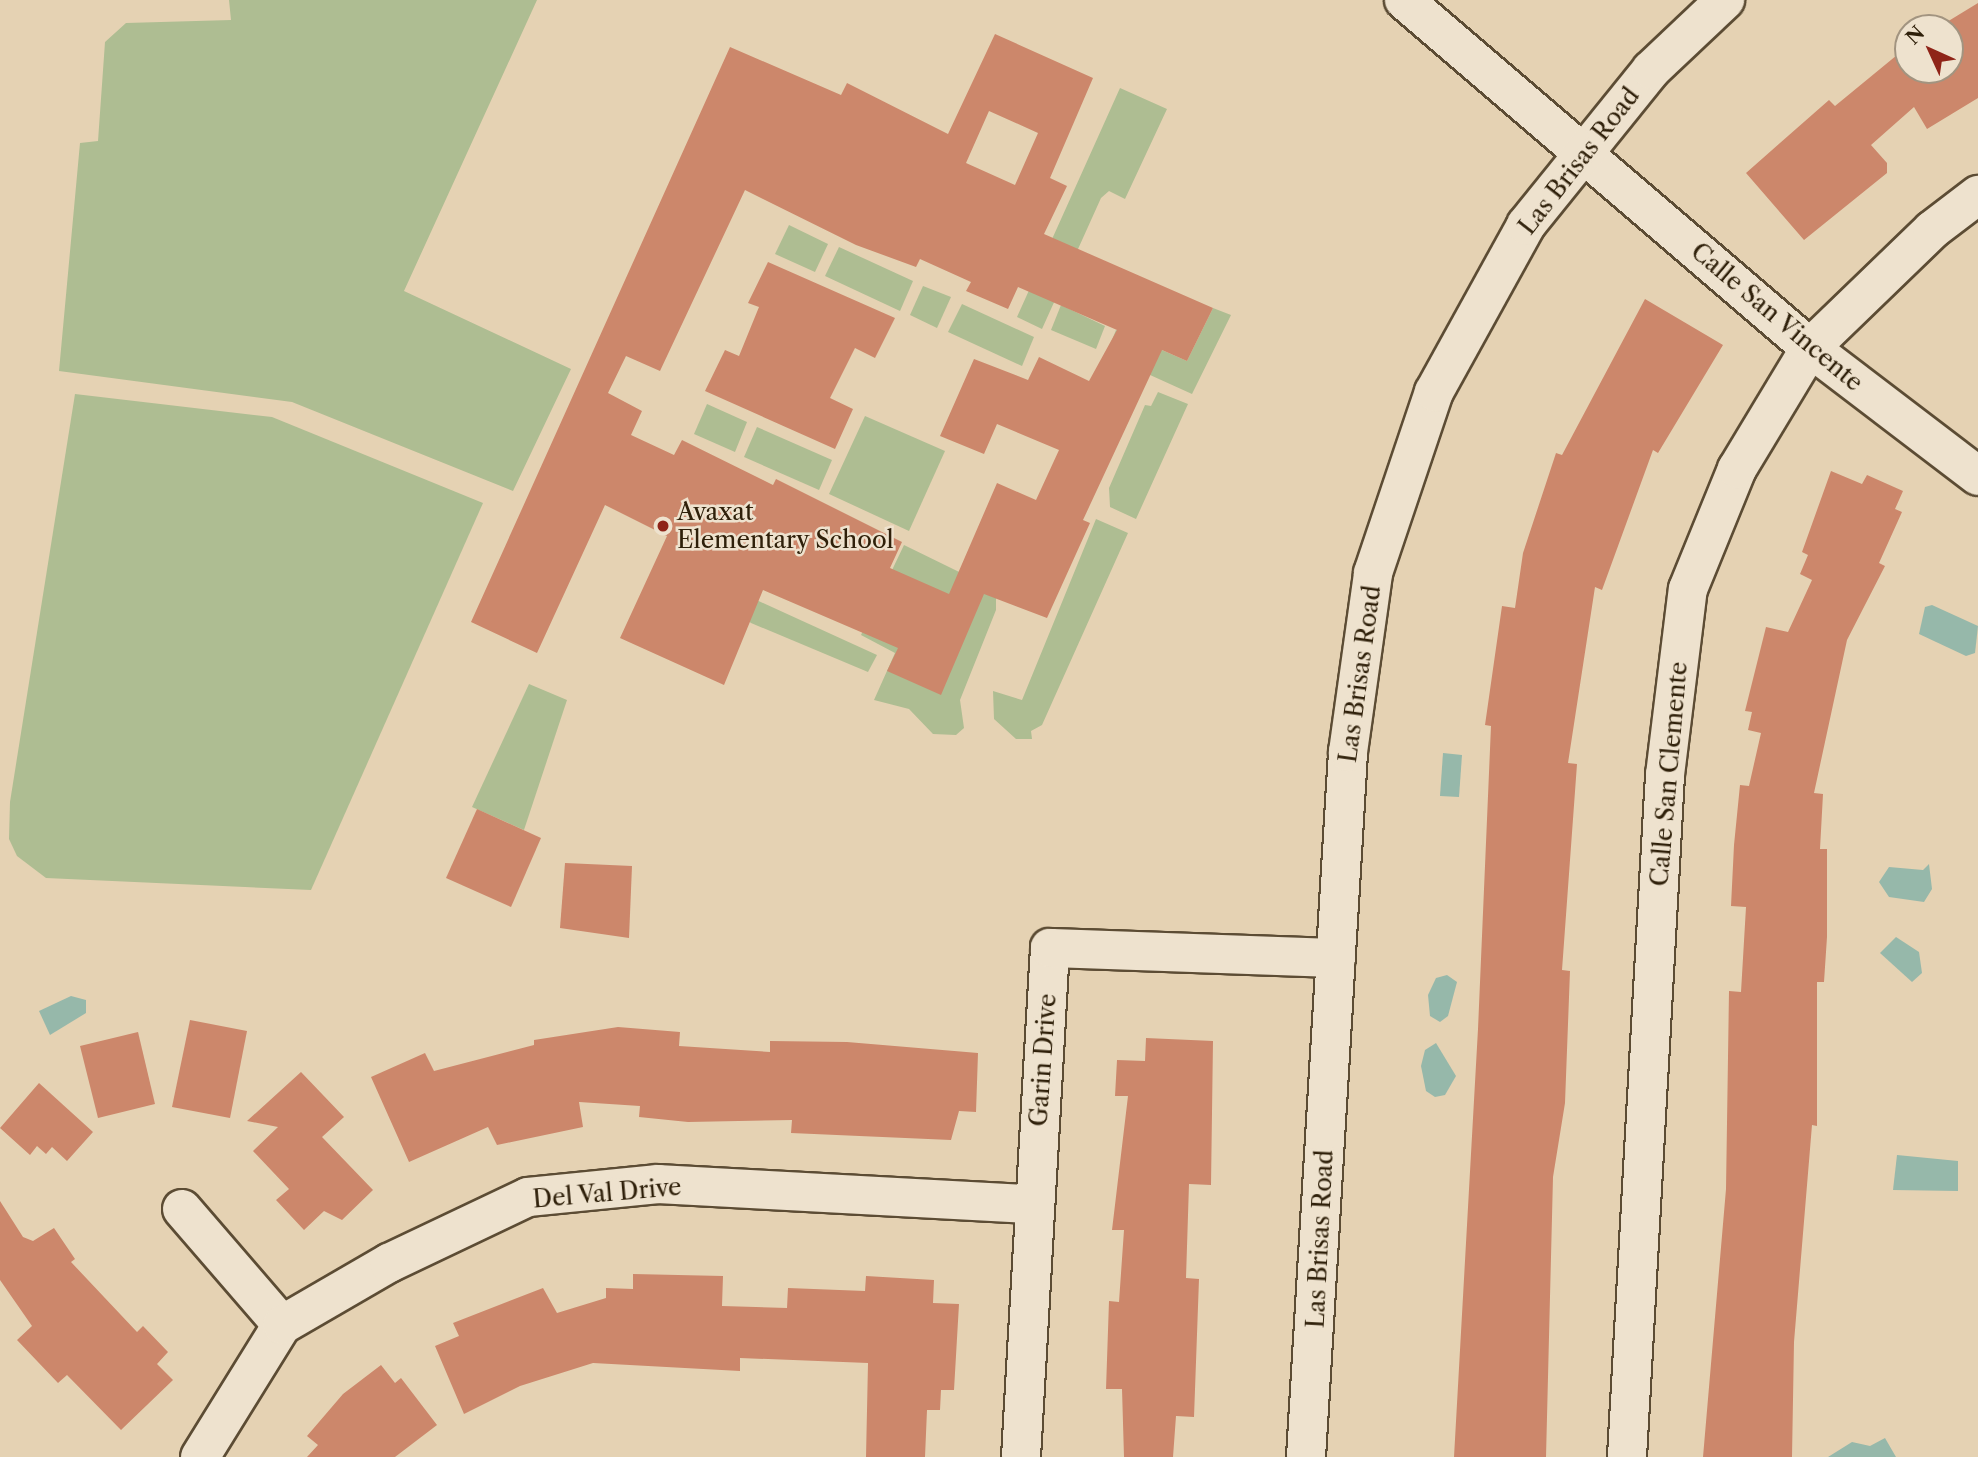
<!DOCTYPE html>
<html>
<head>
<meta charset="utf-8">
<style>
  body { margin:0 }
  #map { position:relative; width:1978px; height:1457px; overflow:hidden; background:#e5d2b3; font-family:"Libre Caslon Text",serif }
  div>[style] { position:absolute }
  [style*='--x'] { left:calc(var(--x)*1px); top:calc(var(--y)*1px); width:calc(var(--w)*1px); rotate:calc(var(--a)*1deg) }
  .green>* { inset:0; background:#aebd92 }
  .water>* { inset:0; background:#96b8aa }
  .building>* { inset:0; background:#cc876b }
  .roads { filter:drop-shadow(2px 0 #5c4c34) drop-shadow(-2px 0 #5c4c34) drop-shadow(0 2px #5c4c34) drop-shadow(0 -2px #5c4c34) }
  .street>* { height:38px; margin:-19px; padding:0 19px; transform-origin:19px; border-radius:19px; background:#eee2ce }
  .secondary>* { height:38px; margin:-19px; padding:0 19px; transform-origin:19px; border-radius:19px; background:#eee2ce }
  .dots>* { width:19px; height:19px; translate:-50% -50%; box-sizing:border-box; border:4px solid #eee2ce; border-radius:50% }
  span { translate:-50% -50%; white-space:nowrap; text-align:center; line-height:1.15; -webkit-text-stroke:5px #eee2ce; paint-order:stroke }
  .street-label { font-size:24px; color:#2f200a }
  .poi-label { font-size:24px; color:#2f200a }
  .left { translate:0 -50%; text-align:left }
  .north { position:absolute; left:1894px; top:14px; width:70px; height:70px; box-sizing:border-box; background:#eee2ce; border:2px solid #a29480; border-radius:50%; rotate:315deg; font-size:19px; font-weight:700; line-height:28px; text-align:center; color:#2f200a }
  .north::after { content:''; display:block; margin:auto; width:24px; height:32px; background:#8f2418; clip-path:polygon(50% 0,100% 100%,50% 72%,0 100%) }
</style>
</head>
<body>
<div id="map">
  <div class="green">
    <div style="clip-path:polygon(229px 0,537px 0,404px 291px,571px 369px,513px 491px,292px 402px,59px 371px,80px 143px,98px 141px,105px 42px,126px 23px,231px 20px)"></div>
    <div style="clip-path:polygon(1120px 88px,1167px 109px,1125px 199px,1109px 191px,1101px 198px,1042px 329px,1017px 317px)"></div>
    <div style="clip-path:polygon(789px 225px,828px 244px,815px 272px,775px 254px)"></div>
    <div style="clip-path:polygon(839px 247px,913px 281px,900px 311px,825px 276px)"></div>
    <div style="clip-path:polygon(923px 286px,951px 297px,937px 328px,910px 315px)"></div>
    <div style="clip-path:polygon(962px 304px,1034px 337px,1022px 366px,948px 332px)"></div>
    <div style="clip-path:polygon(1061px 305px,1105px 326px,1096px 349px,1051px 330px)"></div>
    <div style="clip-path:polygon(1213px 308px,1231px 315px,1192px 394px,1106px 355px,1116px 330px,1187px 361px)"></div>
    <div style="clip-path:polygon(1158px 392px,1188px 404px,1136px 519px,1110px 507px,1109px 488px,1145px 405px,1151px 406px)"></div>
    <div style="clip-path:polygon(75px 394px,272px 417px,483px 503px,311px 890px,46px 878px,17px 856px,9px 839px,10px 802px)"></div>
    <div style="clip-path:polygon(707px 404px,747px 422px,735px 452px,694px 434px)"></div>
    <div style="clip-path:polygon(865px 416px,945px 451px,909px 531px,829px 494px)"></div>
    <div style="clip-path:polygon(757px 427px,832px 460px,819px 490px,744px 457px)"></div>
    <div style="clip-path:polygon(1096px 519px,1128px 533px,1042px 725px,1031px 731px,1032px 739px,1016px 739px,994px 719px,993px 691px,1022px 700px)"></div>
    <div style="clip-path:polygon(904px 545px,996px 590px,996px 610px,960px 700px,964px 728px,956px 735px,933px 734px,909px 709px,874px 700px,895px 653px,861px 635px)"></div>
    <div style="clip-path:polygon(686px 568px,877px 655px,868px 672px,751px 623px)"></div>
    <div style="clip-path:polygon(529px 684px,567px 700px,524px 830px,472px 807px)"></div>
  </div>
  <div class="water">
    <div style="clip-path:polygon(1932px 605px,1978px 626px,1975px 653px,1966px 656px,1919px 634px,1925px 607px)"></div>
    <div style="clip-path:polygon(1443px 753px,1462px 755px,1459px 797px,1440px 796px)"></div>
    <div style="clip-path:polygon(1929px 864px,1932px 889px,1924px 902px,1889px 897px,1879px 882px,1889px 867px,1923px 870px)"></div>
    <div style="clip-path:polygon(1896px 937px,1919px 952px,1922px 973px,1912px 982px,1880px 953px)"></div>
    <div style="clip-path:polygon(1447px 975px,1457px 982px,1448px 1016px,1440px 1022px,1430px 1016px,1428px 995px,1436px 978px)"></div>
    <div style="clip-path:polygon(71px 996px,86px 1000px,86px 1013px,50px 1035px,39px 1011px)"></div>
    <div style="clip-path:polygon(1436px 1043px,1456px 1076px,1445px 1095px,1435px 1097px,1426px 1091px,1421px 1066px,1425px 1050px)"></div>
    <div style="clip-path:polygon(1897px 1155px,1958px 1161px,1958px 1191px,1893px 1190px)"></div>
    <div style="clip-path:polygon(1885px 1438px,1896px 1457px,1828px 1457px,1852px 1442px,1870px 1446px)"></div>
  </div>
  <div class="building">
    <div style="clip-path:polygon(1978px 3px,1978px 98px,1927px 129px,1914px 107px,1871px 145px,1887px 163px,1887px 173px,1804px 240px,1746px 173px,1829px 100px,1835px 106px,1908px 46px,1908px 70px,1950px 70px,1950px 28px,1937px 28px)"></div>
    <div style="clip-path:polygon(evenodd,995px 34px,1093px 78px,1050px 178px,1067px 186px,1044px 234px,1213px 308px,1187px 361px,1162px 350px,1083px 520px,1090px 523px,1047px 618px,984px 594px,941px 695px,887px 671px,898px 648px,763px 590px,724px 685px,620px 638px,667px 536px,605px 505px,537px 653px,471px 622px,730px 47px,841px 95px,847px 83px,948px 134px,995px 34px,989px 111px,1038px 133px,1015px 185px,966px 163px,989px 111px,995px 34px,745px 190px,856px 245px,916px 267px,920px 259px,971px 282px,966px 291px,1008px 309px,1018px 287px,1117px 330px,1089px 381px,1039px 357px,1028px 380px,974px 359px,940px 436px,984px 454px,997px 424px,1059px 450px,1036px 500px,997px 483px,949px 594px,890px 568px,902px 542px,776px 479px,773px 485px,682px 440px,674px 455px,631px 435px,642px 411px,608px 393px,626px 356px,660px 371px,745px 190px)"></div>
    <div style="clip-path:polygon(768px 262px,895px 318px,875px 358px,855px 348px,830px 398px,853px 409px,835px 449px,705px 391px,725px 350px,739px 356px,759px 307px,748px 303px)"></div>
    <div style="clip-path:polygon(1645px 299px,1723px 345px,1658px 453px,1653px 450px,1602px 590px,1595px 587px,1568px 763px,1577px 764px,1562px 970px,1570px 971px,1565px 1103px,1553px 1177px,1546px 1457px,1454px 1457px,1478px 1029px,1491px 726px,1485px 725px,1502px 606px,1515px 608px,1523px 553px,1556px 453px,1562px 455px)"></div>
    <div style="clip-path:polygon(1831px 471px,1862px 484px,1867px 475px,1903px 491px,1895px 509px,1902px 512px,1879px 563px,1885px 566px,1847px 640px,1814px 793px,1823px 794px,1820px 849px,1827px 849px,1827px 937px,1824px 982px,1817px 982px,1817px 1126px,1812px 1125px,1794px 1342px,1792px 1457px,1703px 1457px,1726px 1189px,1729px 991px,1741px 992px,1746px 907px,1731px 906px,1734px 845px,1740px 785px,1749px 786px,1761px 733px,1748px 730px,1752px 712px,1745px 711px,1766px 627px,1788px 632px,1812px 580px,1800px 574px,1808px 555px,1802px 552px)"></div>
    <div style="clip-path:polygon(477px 809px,541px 838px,511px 907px,446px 878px)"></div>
    <div style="clip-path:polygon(565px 863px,632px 866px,629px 938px,560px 928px)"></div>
    <div style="clip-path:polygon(190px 1020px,247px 1031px,230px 1118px,172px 1107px)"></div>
    <div style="clip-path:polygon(618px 1027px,680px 1032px,679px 1046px,770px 1052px,770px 1041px,847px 1042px,978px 1053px,976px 1112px,959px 1111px,951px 1140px,791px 1133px,792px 1120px,688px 1122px,639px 1117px,640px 1106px,579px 1102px,583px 1127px,497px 1145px,488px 1127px,409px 1162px,371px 1077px,425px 1053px,434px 1071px,534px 1045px,534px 1040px)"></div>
    <div style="clip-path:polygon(138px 1032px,155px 1104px,98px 1118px,80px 1046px)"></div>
    <div style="clip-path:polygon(1146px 1038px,1213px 1041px,1211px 1185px,1189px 1184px,1186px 1278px,1199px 1279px,1194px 1417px,1176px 1416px,1173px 1457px,1124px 1457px,1122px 1389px,1106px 1389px,1109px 1301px,1119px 1302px,1124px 1230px,1112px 1230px,1128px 1096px,1115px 1096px,1117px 1060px,1145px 1061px)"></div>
    <div style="clip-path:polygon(301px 1072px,344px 1117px,322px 1137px,373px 1190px,342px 1220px,324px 1211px,304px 1230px,276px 1200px,289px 1189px,253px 1151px,278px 1127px,247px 1121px)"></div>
    <div style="clip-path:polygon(39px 1083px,93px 1132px,67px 1161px,52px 1147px,46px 1154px,37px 1146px,30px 1155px,0 1128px)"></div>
    <div style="clip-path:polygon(0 1201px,23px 1237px,33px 1241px,54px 1228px,75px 1259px,71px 1262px,137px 1332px,143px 1326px,168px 1352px,157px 1364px,173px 1380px,121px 1430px,67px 1375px,58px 1383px,17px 1340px,32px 1326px,0 1280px)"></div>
    <div style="clip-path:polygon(633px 1274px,723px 1276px,722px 1306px,787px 1308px,788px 1288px,865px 1291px,866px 1276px,934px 1280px,933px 1303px,959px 1304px,954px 1390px,941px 1390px,940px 1410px,927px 1410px,925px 1457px,866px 1457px,868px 1363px,740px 1358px,740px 1371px,593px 1363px,520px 1386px,464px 1414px,435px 1346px,459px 1336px,453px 1323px,543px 1288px,557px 1313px,606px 1298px,606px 1288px,633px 1289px)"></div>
    <div style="clip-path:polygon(381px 1365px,395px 1383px,401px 1378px,437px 1425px,395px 1457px,307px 1457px,318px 1445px,307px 1436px,343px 1394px)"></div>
  </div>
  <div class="roads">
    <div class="street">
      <div style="--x:1404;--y:0;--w:535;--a:40.6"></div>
      <div style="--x:1810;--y:348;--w:211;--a:37.3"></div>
      <div style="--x:182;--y:1209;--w:153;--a:49.2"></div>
      <div style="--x:200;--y:1457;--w:155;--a:-58.2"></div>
      <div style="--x:282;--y:1325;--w:124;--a:-30.1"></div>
      <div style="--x:389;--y:1263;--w:154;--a:-25.4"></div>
      <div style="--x:528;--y:1197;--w:131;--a:-5.7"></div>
      <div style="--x:658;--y:1184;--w:376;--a:3.1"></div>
      <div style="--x:1021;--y:1457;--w:510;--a:-86.74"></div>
      <div style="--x:1050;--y:948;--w:286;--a:2"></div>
      <div style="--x:1627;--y:1457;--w:683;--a:-86.81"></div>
      <div style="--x:1665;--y:775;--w:187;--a:-83"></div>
      <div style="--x:1688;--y:589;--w:130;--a:-67.8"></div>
      <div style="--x:1737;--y:469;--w:141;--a:-58.9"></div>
      <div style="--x:1810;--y:348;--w:170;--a:-44"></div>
      <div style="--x:1932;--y:230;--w:58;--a:-37.3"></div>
    </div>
    <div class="secondary">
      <div style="--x:1306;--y:1457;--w:706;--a:-86.59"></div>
      <div style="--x:1348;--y:752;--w:181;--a:-82"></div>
      <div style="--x:1373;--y:573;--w:191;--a:-71.4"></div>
      <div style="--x:1434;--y:392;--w:191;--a:-61.1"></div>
      <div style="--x:1526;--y:225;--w:199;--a:-51.1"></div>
      <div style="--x:1651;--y:70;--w:102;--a:-43.4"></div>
    </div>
  </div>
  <div class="dots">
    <div style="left:663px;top:526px;background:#8f2418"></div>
  </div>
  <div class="street-label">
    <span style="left:1579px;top:161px;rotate:-52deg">Las Brisas Road</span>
    <span style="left:1777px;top:317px;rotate:40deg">Calle San Vincente</span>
    <span style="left:1360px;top:674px;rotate:-82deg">Las Brisas Road</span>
    <span style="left:1669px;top:774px;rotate:-85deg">Calle San Clemente</span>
    <span style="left:1043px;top:1060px;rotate:-86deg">Garin Drive</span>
    <span style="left:607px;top:1193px;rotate:-5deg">Del Val Drive</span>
    <span style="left:1320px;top:1239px;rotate:-87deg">Las Brisas Road</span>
  </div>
  <div class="poi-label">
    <span class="left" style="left:677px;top:526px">Avaxat<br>Elementary School</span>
  </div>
  <div class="north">N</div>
</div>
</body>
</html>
